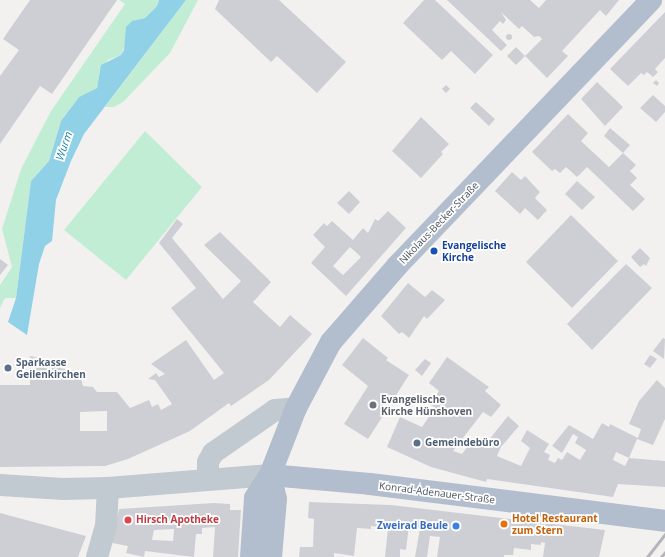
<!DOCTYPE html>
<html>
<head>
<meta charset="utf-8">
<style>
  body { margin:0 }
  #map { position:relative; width:665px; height:557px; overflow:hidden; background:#f3f1f0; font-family:"Open Sans",sans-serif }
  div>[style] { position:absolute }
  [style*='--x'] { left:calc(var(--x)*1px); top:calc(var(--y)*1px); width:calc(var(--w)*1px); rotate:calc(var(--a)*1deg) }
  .green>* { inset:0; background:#c2edd5 }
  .water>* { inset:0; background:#91d1e8 }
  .building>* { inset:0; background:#cecfd5 }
  .round { border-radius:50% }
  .minor>* { height:22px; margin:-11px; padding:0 11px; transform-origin:11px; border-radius:11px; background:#c2cad1 }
  .major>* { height:22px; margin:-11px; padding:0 11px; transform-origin:11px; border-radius:11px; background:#b2becd }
  .rail>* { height:3px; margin:-1.5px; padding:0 1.5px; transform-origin:1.5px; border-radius:1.5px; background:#b3b5ba }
  .dots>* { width:11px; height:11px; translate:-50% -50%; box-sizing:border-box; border:2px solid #fff; border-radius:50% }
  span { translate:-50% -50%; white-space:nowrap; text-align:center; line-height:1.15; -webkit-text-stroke:3.5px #fff; paint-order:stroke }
  .street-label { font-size:10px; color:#49535d }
  .transit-label { font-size:10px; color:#164399; font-weight:700 }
  .left { translate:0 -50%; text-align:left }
  .service-label { font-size:10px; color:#4e5e75; font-weight:700 }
  .worship-label { font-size:10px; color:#5b616d; font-weight:700 }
  .food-label { font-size:10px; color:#c56008; font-weight:700 }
  .health-label { font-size:10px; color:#be3a42; font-weight:700 }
  .shop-label { font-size:10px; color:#366cbe; font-weight:700 }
  .right { translate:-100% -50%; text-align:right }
  .water-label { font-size:11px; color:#147fa5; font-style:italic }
</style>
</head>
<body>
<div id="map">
  <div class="green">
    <div style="clip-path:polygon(119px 0,159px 0,157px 6px,145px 18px,136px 20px,121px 55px,108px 60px,100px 70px,97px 88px,79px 97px,61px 121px,49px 161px,31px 181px,16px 298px,5px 298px,0 308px,0 285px,12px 267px,2px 229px,21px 169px,51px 111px,125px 4px)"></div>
    <div style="clip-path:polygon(186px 0,198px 0,170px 53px,123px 102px,114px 107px,105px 107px)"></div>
    <div style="clip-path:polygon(145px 131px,202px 187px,126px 280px,64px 230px)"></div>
  </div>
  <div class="water">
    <div style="clip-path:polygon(159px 0,186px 0,84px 134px,71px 161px,56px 200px,52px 241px,45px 246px,39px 264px,27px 335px,8px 322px,16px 298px,31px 181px,49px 161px,61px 121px,79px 97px,97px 88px,101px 65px,121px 55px,124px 50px,126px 27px,132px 21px,145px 18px,157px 6px)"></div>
  </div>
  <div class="building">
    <div style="clip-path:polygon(30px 0,117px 0,52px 94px,40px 86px,0 144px,0 76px,19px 50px,3px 39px)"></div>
    <div style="clip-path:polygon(219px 0,279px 0,346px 62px,317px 93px,277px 56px,271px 62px,215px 9px)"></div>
    <div style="clip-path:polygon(424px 0,435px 0,493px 55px,475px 74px,451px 51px,442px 60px,403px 23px)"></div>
    <div style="clip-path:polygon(447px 0,530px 0,539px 8px,546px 0,619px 0,606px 16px,600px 10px,562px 51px,568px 56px,547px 78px,525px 56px,516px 65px,507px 56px,516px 47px,525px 56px,542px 39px,539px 36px,534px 37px,522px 26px,519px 29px,501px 12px,506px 20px,503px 24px,500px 21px,492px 30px,507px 45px,501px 51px)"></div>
    <div style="clip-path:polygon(665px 12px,665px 58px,655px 69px,658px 72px,653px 77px,647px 72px,644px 75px,641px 73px,628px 86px,610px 69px)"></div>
    <div class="round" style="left:506px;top:34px;width:6px;height:6px"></div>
    <div style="clip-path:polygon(656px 80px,659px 83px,657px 86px,653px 83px)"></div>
    <div style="clip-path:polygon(597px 82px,623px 107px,605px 126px,581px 99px)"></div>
    <div style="clip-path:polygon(446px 85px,450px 89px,446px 93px,442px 89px)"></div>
    <div style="clip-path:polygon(653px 95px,665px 106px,665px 112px,656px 122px,640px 108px)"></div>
    <div style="clip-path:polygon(476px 102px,495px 119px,489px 126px,470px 108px)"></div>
    <div style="clip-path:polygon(568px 114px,588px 133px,581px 141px,609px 167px,623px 153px,636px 165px,630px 171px,637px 178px,630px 185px,645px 199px,633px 211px,587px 167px,577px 177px,566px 167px,560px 173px,555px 169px,552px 171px,532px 152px)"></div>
    <div style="clip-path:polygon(421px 117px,449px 144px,441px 152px,443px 154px,421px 178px,392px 151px)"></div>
    <div style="clip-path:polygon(610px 128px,630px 145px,623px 153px,604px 136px)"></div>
    <div style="clip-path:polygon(512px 172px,521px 180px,525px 176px,540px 192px,535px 198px,547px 210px,538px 220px,525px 208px,520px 214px,495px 191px)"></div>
    <div style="clip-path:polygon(577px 181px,595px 197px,582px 210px,565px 194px)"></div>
    <div style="clip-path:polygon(349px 191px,360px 202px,349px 214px,337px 203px)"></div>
    <div style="clip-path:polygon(evenodd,388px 211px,406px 228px,346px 296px,311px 263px,325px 247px,313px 235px,324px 223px,327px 226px,332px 221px,353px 240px,363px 228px,368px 233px,375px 219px,378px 221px,388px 211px,350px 247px,361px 257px,343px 275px,333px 266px,350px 247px)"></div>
    <div style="clip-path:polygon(571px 215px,618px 261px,572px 308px,526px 262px)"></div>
    <div style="clip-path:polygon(evenodd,177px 219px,183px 224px,172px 238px,223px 299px,241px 281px,204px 245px,220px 232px,271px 282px,253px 302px,280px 327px,290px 315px,312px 334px,269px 380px,231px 406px,229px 403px,190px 431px,128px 459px,105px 466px,0 467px,0 385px,30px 385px,30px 356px,52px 361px,54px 367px,65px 369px,68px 376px,81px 379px,83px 386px,93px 387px,97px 392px,117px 392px,130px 408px,149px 400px,152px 407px,158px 404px,161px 410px,172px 404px,155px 380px,148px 379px,156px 373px,159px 377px,165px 374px,151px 364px,186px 340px,214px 380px,224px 373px,171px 308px,196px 288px,159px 243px,177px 219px,107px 411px,107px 431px,80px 431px,80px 412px,107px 411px)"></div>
    <div style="clip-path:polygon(640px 248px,650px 258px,646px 266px,644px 264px,640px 267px,631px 257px)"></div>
    <div style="clip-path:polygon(0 259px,8px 265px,0 275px)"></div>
    <div style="clip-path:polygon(626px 264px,652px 288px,592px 350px,567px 324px)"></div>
    <div style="clip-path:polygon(408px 283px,425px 297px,432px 290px,445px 300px,427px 319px,424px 316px,409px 338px,402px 332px,399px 334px,381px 316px)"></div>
    <div style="clip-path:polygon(363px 338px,388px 358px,386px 360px,409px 375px,368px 439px,344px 424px,368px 386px,342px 365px)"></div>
    <div style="clip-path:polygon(663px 338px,665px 339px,664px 359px,653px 351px)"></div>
    <div style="clip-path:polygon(650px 355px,657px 359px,650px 368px,644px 364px)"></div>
    <div style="clip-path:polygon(evenodd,447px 357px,489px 387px,485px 391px,501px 405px,491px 417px,483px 412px,453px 451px,462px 454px,471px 442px,484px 446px,508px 416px,519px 426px,501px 447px,497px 456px,521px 466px,530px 448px,521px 441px,527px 430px,549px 444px,544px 452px,550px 455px,548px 460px,555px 463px,558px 458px,562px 460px,567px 452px,580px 460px,586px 450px,575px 443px,578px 437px,573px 434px,562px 453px,552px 446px,569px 425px,593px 439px,602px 423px,609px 427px,610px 424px,638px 438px,641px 429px,629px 424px,639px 401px,657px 380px,665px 388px,665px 419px,653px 445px,637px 439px,629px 458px,665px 461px,665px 487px,618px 484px,613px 497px,487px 479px,486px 482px,431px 467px,387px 447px,400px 417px,422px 427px,435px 408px,430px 404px,439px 391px,429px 383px,447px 357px,616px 452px,629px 458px,625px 466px,613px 460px,616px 452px)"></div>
    <div style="clip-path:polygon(425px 359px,431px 363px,422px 376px,415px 370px)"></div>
    <div style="clip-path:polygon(309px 502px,391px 505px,605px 530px,599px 557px,543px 557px,545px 543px,541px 542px,541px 545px,531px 544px,531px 550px,514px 548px,513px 555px,504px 555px,504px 557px,437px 557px,440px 537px,430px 536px,427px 557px,415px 557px,420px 528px,409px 526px,406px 550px,400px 549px,400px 557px,385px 557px,388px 528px,371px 526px,371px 529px,357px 528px,354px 556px,334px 553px,334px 557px,299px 557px,300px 547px,313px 547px,314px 519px,308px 518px)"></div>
    <div style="clip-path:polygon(evenodd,214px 503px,230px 504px,230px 510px,241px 510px,238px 557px,213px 557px,215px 527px,202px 528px,202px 534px,196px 534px,194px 557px,145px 551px,144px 557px,126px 553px,128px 546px,112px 543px,119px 509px,214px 503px,174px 529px,173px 541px,152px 540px,154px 530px,174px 529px)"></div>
    <div style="clip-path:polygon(0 513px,86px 536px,78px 557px,0 557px)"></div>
  </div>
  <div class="minor">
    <div style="--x:208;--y:479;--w:17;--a:-90"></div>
    <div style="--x:208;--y:462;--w:10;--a:-61"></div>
    <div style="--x:213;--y:453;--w:75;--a:-34.7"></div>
    <div style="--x:275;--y:410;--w:21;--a:-5"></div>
    <div style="--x:0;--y:485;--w:63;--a:3.6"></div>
    <div style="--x:63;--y:489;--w:45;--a:-1.3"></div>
    <div style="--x:108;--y:488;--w:163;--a:-4.6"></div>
    <div style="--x:97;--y:557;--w:32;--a:-74"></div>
    <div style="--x:106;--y:526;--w:38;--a:-87"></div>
  </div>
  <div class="major">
    <div style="--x:270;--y:475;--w:100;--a:5.1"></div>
    <div style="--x:370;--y:484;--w:297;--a:7.1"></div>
    <div style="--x:270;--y:475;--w:25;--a:76"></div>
    <div style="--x:276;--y:499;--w:58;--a:94.9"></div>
    <div style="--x:251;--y:557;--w:59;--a:-86.1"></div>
    <div style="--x:255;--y:498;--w:27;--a:-57"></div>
    <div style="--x:270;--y:475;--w:72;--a:-68.8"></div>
    <div style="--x:296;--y:408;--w:75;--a:-62.1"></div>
    <div style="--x:331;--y:342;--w:101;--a:-49"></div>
    <div style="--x:397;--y:266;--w:368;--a:-46.3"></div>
  </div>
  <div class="rail">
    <div style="--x:647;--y:557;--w:29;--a:-52"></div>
    <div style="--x:661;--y:557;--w:6;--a:-51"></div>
  </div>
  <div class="dots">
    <div style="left:434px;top:251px;background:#1a4fb4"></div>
    <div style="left:8px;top:368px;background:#5c6f8a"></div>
    <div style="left:373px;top:405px;background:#6b7280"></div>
    <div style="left:417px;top:443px;background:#5c6f8a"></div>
    <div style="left:128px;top:520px;background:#e0444e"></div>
    <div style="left:504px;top:524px;background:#e8710a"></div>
    <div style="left:456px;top:526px;background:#3f7fe0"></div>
  </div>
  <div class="street-label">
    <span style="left:439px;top:223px;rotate:-46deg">Nikolaus-Becker-Straße</span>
    <span style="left:437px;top:493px;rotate:7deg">Konrad-Adenauer-Straße</span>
  </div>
  <div class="transit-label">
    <span class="left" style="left:442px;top:251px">Evangelische<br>Kirche</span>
  </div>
  <div class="service-label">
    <span class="left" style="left:16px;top:368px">Sparkasse<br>Geilenkirchen</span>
    <span class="left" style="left:425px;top:443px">Gemeindebüro</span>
  </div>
  <div class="worship-label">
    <span class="left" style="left:381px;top:405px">Evangelische<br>Kirche Hünshoven</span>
  </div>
  <div class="food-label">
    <span class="left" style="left:512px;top:524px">Hotel Restaurant<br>zum Stern</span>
  </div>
  <div class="health-label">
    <span class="left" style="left:136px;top:520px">Hirsch Apotheke</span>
  </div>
  <div class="shop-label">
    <span class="right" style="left:448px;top:526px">Zweirad Beule</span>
  </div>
  <div class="water-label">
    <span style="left:64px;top:146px;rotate:-71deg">Wurm</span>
  </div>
</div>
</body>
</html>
